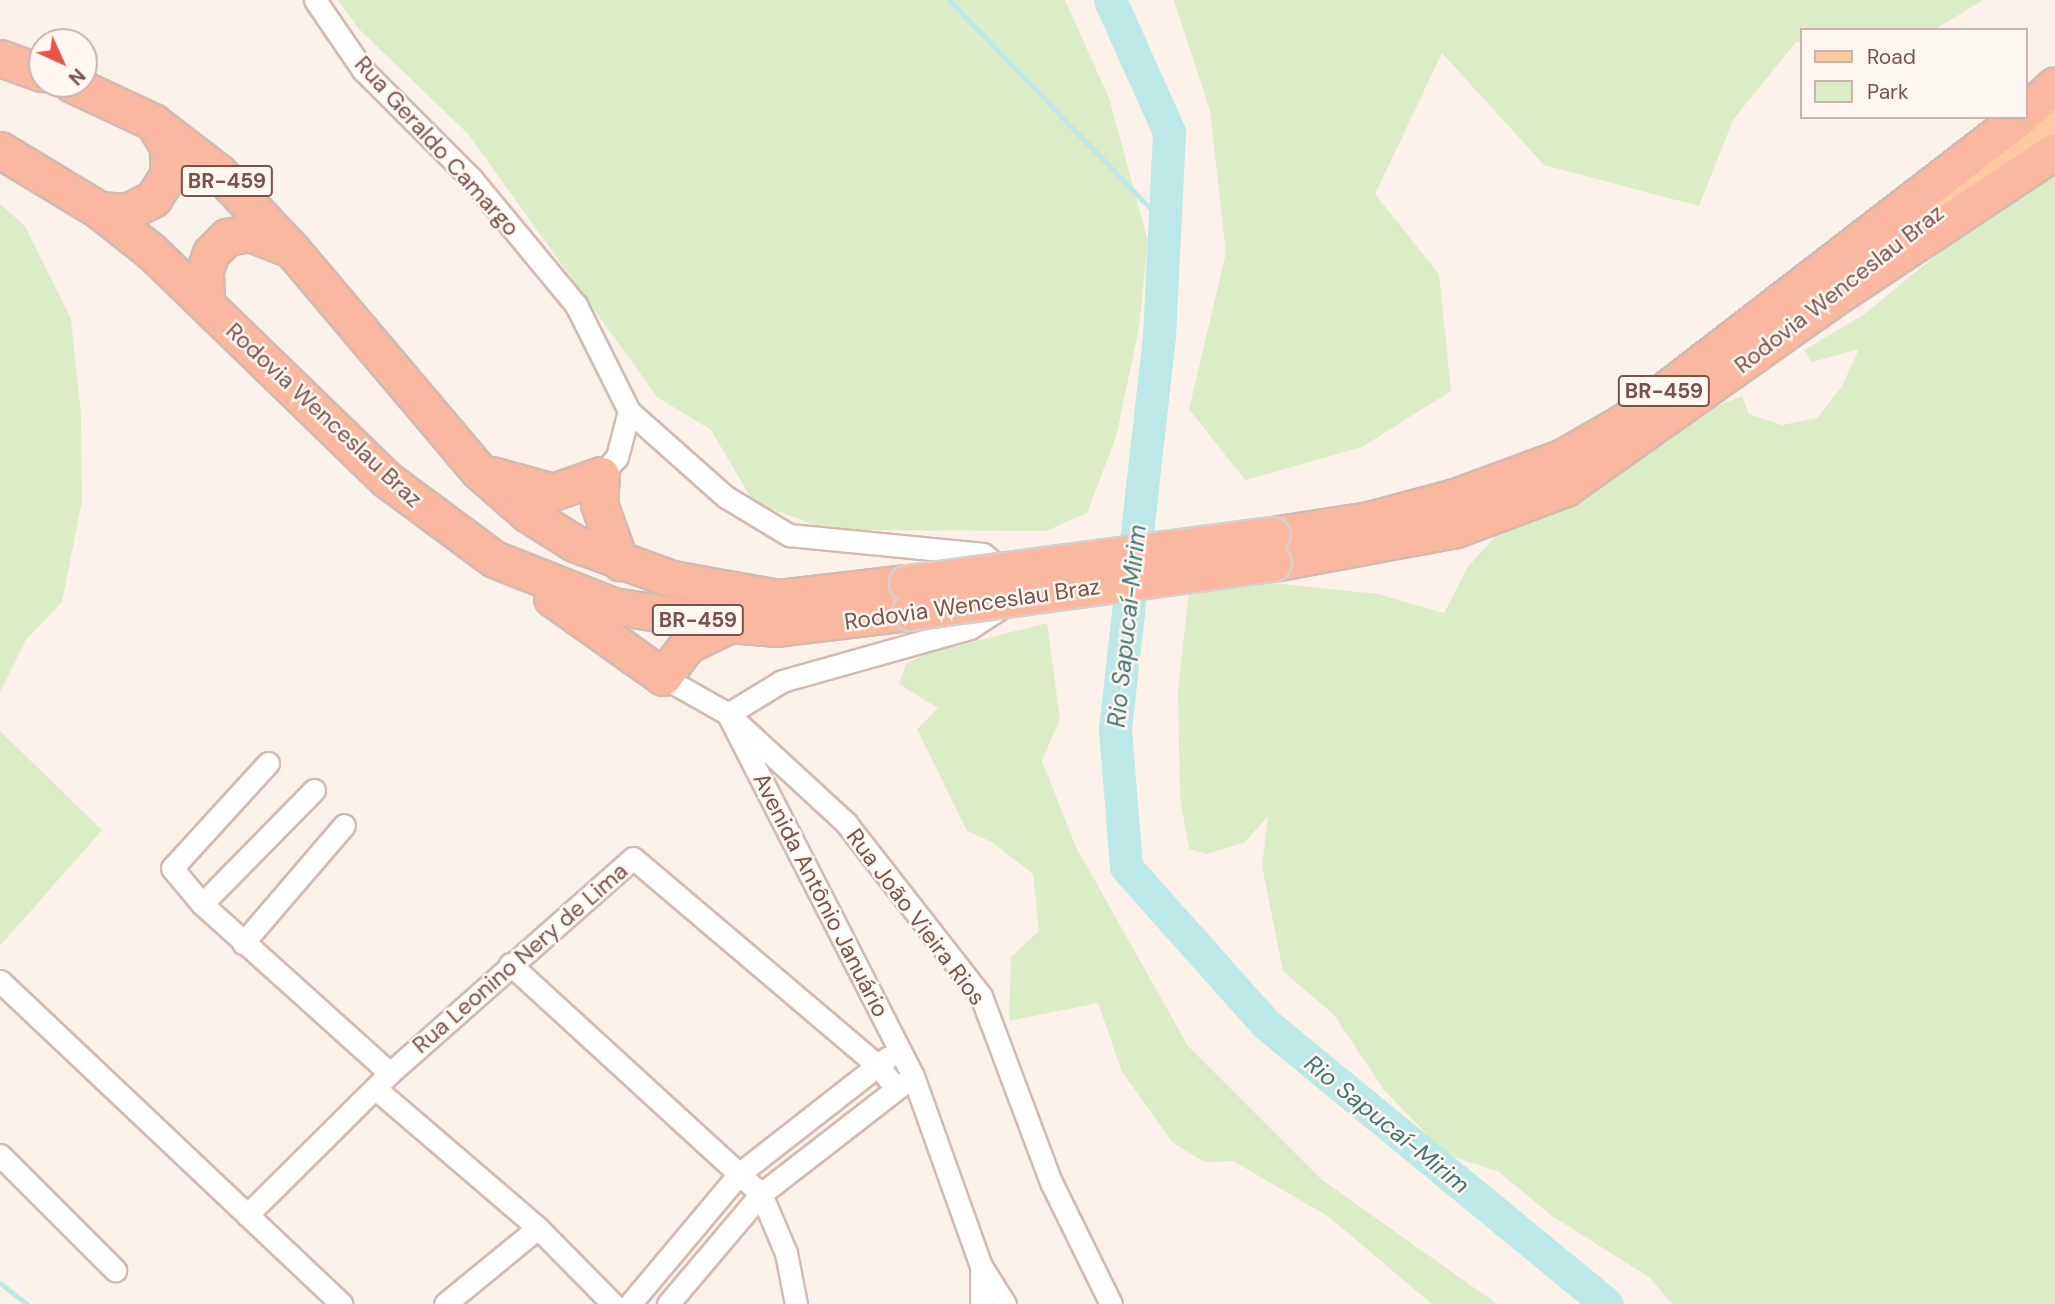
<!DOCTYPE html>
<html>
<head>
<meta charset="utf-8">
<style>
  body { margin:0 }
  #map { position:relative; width:2055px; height:1304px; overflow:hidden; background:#fdf2e9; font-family:"DM Sans",sans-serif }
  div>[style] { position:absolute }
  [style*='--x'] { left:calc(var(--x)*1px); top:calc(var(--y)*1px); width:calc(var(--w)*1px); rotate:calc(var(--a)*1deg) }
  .green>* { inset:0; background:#dcecc6 }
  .stream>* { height:5px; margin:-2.5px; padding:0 2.5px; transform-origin:2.5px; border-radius:2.5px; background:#bce8e7 }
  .river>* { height:33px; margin:-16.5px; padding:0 16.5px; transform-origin:16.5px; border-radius:16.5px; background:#bce8e7 }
  .roads { filter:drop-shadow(2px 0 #d3bab1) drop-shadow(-2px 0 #d3bab1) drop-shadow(0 2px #d3bab1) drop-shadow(0 -2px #d3bab1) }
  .minor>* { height:21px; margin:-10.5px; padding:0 10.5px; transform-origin:10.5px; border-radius:10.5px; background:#fff }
  .primary>* { height:33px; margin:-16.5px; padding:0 16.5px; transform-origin:16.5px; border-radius:16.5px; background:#fdcaa1 }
  .trunk>* { height:35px; margin:-17.5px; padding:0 17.5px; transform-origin:17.5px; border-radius:17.5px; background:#fab8a0 }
  .bridges { filter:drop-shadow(2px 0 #d9cfcd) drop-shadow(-2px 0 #d9cfcd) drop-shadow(0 2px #d9cfcd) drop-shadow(0 -2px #d9cfcd) }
  .trunk-bridge>* { height:35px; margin:-17.5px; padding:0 17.5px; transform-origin:17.5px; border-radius:17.5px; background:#fab8a0 }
  span { translate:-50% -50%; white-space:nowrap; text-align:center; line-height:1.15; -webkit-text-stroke:5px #fff7f0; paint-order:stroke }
  .shield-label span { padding:2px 5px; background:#fff7f0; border:2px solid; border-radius:5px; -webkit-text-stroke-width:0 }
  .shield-label { font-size:21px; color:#79534b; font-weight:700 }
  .street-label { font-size:23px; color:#79534b }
  .water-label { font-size:24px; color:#3b7776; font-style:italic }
  .legend { position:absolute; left:1800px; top:28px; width:228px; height:91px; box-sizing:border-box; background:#fff7f0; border:2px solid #c9b5ae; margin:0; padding:9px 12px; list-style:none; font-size:21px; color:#79534b }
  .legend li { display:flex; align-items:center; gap:14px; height:35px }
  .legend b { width:35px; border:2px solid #c9b5ae }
  .north { position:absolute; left:28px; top:28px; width:70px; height:70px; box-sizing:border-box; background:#fff7f0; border:2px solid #c9b5ae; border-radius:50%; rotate:135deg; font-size:19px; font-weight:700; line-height:28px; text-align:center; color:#79534b }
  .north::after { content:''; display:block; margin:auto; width:24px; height:32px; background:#ea534c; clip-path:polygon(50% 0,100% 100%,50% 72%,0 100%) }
</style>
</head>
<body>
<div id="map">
  <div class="green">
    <div style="clip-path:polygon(338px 0,1065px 0,1109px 98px,1148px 241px,1139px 328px,1116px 437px,1087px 513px,1046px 531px,830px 530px,754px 503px,711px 430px,657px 397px,468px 134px,358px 28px)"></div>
    <div style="clip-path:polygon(1174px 0,1983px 0,1934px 30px,1801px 30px,1801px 43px,1796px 42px,1733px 120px,1699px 206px,1544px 165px,1442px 53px,1375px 194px,1439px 274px,1451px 391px,1362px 447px,1245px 480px,1189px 409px,1226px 253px,1210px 111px)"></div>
    <div style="clip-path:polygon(2055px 176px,2055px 1304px,1672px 1304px,1649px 1277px,1552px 1216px,1499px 1172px,1446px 1154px,1384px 1090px,1334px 1015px,1283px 971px,1262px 866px,1268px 816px,1245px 842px,1207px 854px,1189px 849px,1180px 798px,1178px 691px,1189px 592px,1252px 581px,1378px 594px,1444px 613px,1467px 568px,1510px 520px,1678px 422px,1742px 396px,1749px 414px,1782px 425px,1817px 418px,1842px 386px,1859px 349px,1812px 362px,1804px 350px,1863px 315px,1995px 207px)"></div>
    <div style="clip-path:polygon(0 204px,25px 226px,71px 319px,81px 414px,82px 501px,62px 602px,25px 641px,0 693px)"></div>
    <div style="clip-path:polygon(1047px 623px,1060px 719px,1042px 761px,1076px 847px,1188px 1046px,1321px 1179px,1497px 1304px,1432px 1304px,1329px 1217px,1233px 1161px,1205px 1162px,1173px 1143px,1122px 1072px,1098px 1003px,1009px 1021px,1011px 957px,1039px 931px,1033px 874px,992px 842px,967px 831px,917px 729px,938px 708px,899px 684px,906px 664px,925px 654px)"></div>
    <div style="clip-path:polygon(0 731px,102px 830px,0 946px)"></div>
  </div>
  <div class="stream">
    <div style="--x:949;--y:0;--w:311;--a:46"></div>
    <div style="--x:0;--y:1283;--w:34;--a:38"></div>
  </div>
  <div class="river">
    <div style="--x:1110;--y:0;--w:145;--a:65.9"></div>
    <div style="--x:1169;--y:132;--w:204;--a:92.8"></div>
    <div style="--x:1159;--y:336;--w:395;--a:96.4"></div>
    <div style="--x:1115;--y:729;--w:138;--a:85.4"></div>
    <div style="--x:1126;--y:867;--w:210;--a:48.3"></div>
    <div style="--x:1266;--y:1024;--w:441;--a:39.4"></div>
  </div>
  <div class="roads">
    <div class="minor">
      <div style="--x:315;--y:0;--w:85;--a:55.6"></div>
      <div style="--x:363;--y:70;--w:153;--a:45"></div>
      <div style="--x:471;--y:178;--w:165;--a:50.4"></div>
      <div style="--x:576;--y:305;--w:119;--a:63.4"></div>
      <div style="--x:629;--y:411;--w:48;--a:104.6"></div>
      <div style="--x:617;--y:457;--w:24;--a:132"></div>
      <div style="--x:629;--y:411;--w:130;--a:41.6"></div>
      <div style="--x:726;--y:497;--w:74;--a:31.1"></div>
      <div style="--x:789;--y:535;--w:195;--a:5.6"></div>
      <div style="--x:983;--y:554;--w:28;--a:39"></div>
      <div style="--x:663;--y:677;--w:75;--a:29.6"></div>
      <div style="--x:728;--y:714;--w:161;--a:42.7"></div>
      <div style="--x:846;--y:823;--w:219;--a:52"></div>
      <div style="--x:981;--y:996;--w:199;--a:69.4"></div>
      <div style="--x:1051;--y:1182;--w:136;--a:63.8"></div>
      <div style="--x:268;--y:763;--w:142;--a:132.4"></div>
      <div style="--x:172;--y:868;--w:47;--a:50.2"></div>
      <div style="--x:202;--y:904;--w:253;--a:42"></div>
      <div style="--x:202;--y:904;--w:160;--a:-45.5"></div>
      <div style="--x:243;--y:943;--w:155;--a:-49.4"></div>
      <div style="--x:510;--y:964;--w:340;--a:42.5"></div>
      <div style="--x:761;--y:1194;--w:64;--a:67"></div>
      <div style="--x:786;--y:1253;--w:52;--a:78.9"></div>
      <div style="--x:0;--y:981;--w:470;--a:43.4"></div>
      <div style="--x:376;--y:1089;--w:213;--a:40.6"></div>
      <div style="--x:538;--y:1228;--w:107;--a:45.4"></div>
      <div style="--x:0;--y:1155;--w:163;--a:45"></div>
      <div style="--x:247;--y:1215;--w:202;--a:-44.8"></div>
      <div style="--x:390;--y:1073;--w:324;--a:-41.5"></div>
      <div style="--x:633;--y:858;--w:320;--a:40.3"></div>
      <div style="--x:877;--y:1065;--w:30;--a:50"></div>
      <div style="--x:981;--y:1266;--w:45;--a:57.7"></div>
      <div style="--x:445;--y:1304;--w:120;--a:-39.3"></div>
      <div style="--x:630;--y:1304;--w:171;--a:-50"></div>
      <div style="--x:740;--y:1173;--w:187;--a:-38"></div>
      <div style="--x:668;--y:1304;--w:144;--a:-49.8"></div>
      <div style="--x:761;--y:1194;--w:186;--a:-37.8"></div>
      <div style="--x:981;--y:1304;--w:38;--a:-90"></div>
      <div style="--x:981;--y:1266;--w:202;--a:-109.7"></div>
      <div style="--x:913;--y:1076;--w:407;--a:-117.1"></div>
      <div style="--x:728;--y:714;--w:63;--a:-31.4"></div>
      <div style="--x:782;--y:681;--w:195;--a:-15.7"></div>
      <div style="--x:970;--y:628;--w:42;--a:-33.3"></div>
    </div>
    <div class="primary">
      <div style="--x:1945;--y:207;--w:140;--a:-38"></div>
    </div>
    <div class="trunk">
      <div style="--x:0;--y:58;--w:45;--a:19.7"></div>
      <div style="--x:72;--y:84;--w:89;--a:25.1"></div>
      <div style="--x:153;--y:122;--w:82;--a:37.6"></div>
      <div style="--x:218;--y:172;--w:108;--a:46.5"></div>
      <div style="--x:292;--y:250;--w:289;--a:49.8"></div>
      <div style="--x:479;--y:471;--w:65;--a:41.3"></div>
      <div style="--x:528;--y:514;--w:54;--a:32.2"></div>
      <div style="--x:574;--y:543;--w:104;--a:20.2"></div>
      <div style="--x:672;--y:579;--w:109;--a:10.1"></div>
      <div style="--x:779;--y:598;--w:129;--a:-6.7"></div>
      <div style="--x:2025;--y:112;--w:40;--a:-42"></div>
      <div style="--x:0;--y:150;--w:116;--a:31.2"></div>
      <div style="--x:99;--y:210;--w:66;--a:38.3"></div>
      <div style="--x:151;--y:251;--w:327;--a:44.1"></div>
      <div style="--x:386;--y:479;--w:134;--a:36.5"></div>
      <div style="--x:494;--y:559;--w:128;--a:21.6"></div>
      <div style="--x:613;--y:606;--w:118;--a:8.7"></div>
      <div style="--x:730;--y:624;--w:47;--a:4.9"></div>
      <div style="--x:777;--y:628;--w:134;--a:-6.9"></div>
      <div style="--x:99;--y:210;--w:28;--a:4"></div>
      <div style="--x:127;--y:212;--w:29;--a:-27"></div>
      <div style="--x:153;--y:199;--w:28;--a:-58"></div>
      <div style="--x:168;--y:175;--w:29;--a:-90"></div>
      <div style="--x:168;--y:146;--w:28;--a:-122"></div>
      <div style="--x:206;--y:302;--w:32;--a:-92"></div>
      <div style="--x:205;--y:270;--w:18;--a:-71"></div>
      <div style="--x:211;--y:253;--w:23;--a:-45"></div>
      <div style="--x:227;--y:237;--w:23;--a:-10"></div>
      <div style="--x:250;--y:233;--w:41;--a:21.5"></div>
      <div style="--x:491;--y:475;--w:64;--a:15.3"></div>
      <div style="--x:553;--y:492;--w:51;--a:-19.5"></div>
      <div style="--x:601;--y:475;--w:29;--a:94"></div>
      <div style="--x:599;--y:504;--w:62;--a:70.1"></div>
      <div style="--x:1272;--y:535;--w:98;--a:-8.8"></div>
      <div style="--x:1369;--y:520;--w:89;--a:-15"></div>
      <div style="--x:1455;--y:497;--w:115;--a:-20.3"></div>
      <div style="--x:1563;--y:457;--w:70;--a:-29.8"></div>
      <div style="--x:1624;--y:422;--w:500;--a:-37.6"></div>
      <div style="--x:1273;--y:563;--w:186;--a:-10.5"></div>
      <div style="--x:1456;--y:529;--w:116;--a:-20.6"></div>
      <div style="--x:1565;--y:488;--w:324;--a:-35.3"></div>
      <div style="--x:1829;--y:301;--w:271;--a:-33.6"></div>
      <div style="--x:552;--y:598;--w:136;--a:35.4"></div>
      <div style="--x:663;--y:677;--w:40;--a:-53"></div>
      <div style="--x:687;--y:645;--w:48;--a:-26"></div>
    </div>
  </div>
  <div class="bridges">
    <div class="trunk-bridge">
      <div style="--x:907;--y:583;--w:368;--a:-7.5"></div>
      <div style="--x:910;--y:612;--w:366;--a:-7.7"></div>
    </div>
  </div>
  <div class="shield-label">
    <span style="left:227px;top:181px">BR-459</span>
    <span style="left:1664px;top:391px">BR-459</span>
    <span style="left:698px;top:620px">BR-459</span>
  </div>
  <div class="street-label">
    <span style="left:437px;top:146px;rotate:48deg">Rua Geraldo Camargo</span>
    <span style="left:1839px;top:289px;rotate:-38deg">Rodovia Wenceslau Braz</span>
    <span style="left:324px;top:415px;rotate:43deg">Rodovia Wenceslau Braz</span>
    <span style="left:972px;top:604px;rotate:-8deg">Rodovia Wenceslau Braz</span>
    <span style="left:821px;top:895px;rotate:63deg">Avenida Antônio Januário</span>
    <span style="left:916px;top:917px;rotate:53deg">Rua João Vieira Rios</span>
    <span style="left:520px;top:958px;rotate:-41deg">Rua Leonino Nery de Lima</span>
  </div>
  <div class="water-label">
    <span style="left:1127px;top:626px;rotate:-84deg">Rio Sapucaí-Mirim</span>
    <span style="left:1387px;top:1124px;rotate:39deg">Rio Sapucaí-Mirim</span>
  </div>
  <ul class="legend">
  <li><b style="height:9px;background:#fdcaa1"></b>Road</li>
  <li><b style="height:19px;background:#dcecc6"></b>Park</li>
  </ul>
  <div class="north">N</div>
</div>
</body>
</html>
